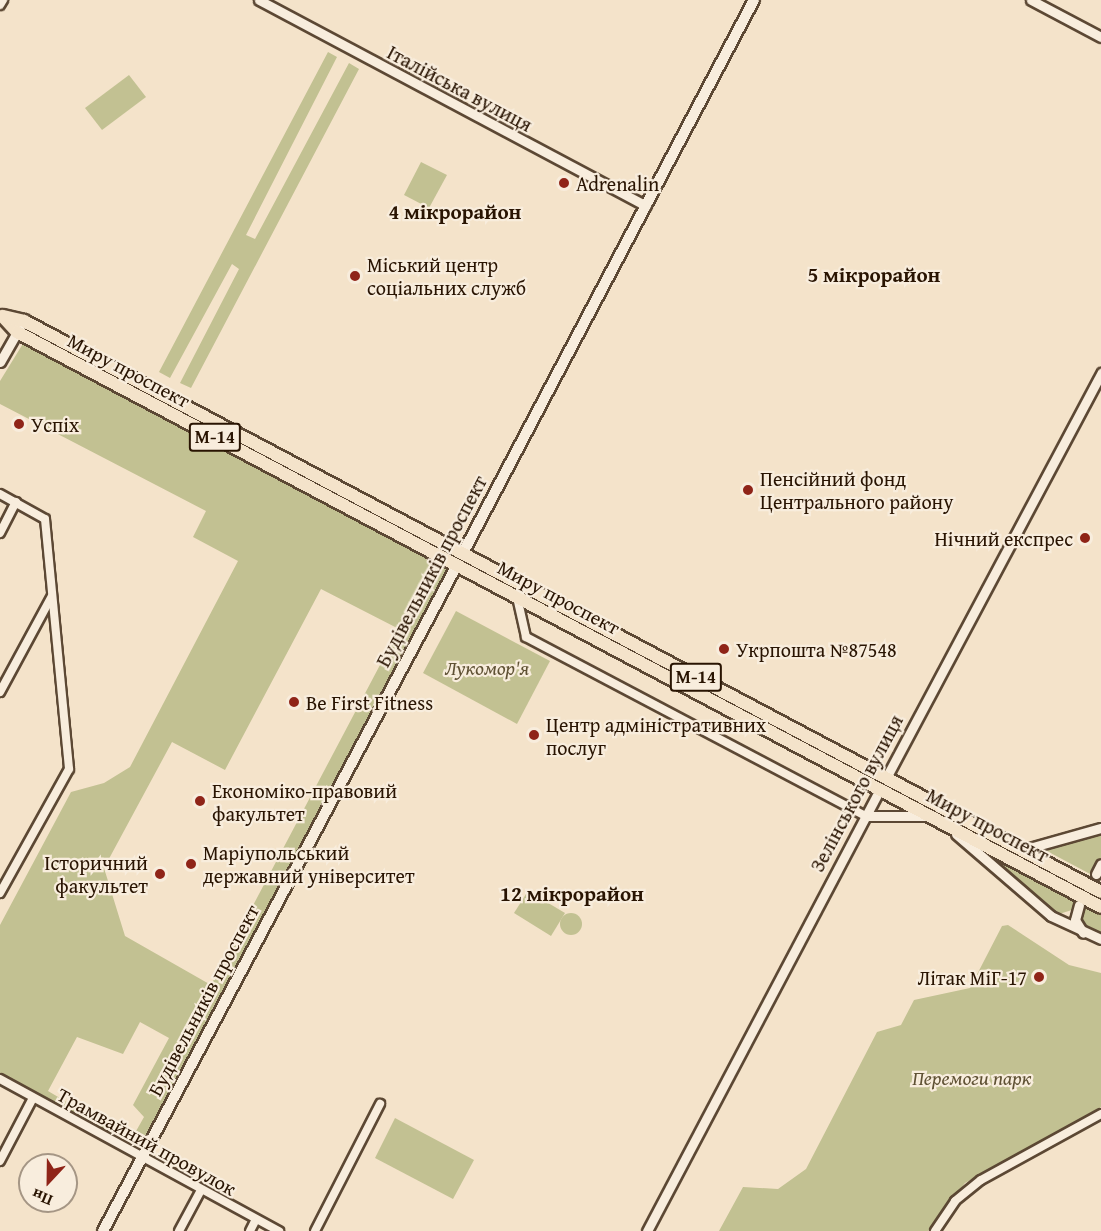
<!DOCTYPE html>
<html>
<head>
<meta charset="utf-8">
<style>
  body { margin:0 }
  #map { position:relative; width:1101px; height:1231px; overflow:hidden; background:#f4e3ca; font-family:"Gentium Book Plus",serif }
  div>[style] { position:absolute }
  [style*='--x'] { left:calc(var(--x)*1px); top:calc(var(--y)*1px); width:calc(var(--w)*1px); rotate:calc(var(--a)*1deg) }
  .green>* { inset:0; background:#c2c192 }
  .round { border-radius:50% }
  .roads { filter:drop-shadow(2px 0 #5c4834) drop-shadow(-2px 0 #5c4834) drop-shadow(0 2px #5c4834) drop-shadow(0 -2px #5c4834) }
  .minor>* { height:8px; margin:-4px; padding:0 4px; transform-origin:4px; border-radius:4px; background:#f8eddd }
  .tertiary>* { height:9px; margin:-4.5px; padding:0 4.5px; transform-origin:4.5px; border-radius:4.5px; background:#f8eddd }
  .secondary>* { height:10px; margin:-5px; padding:0 5px; transform-origin:5px; border-radius:5px; background:#f8eddd }
  .trunk>* { height:12px; margin:-6px; padding:0 6px; transform-origin:6px; border-radius:6px; background:#f4e3ca }
  .dots>* { width:16px; height:16px; translate:-50% -50%; box-sizing:border-box; border:3px solid #f8eddd; border-radius:50% }
  span { translate:-50% -50%; white-space:nowrap; text-align:center; line-height:1.15; -webkit-text-stroke:4.5px #f8eddd; paint-order:stroke }
  .shield-label span { padding:2px 4px; background:#f8eddd; border:2px solid; border-radius:4px; -webkit-text-stroke-width:0 }
  .shield-label { font-size:18px; color:#291402; font-weight:700 }
  .street-label { font-size:20px; color:#291402 }
  .poi-label { font-size:20px; color:#291402 }
  .left { translate:0 -50%; text-align:left }
  .right { translate:-100% -50%; text-align:right }
  .park-label { font-size:20px; color:#5f5134; font-style:italic }
  .neighbourhood-label { font-size:21px; color:#291402; font-weight:700 }
  .north { position:absolute; left:18px; top:1153px; width:60px; height:60px; box-sizing:border-box; background:#f8eddd; border:2px solid #a59685; border-radius:50%; rotate:202deg; font-size:16px; font-weight:700; line-height:24px; text-align:center; color:#291402 }
  .north::after { content:''; display:block; margin:auto; width:21px; height:27px; background:#8f2418; clip-path:polygon(50% 0,100% 100%,50% 72%,0 100%) }
</style>
</head>
<body>
<div id="map">
  <div class="green">
    <div style="clip-path:polygon(328px 52px,337px 57px,246px 235px,255px 239px,349px 63px,359px 69px,191px 388px,180px 383px,239px 269px,232px 264px,170px 378px,159px 372px)"></div>
    <div style="clip-path:polygon(129px 75px,146px 97px,102px 130px,85px 108px)"></div>
    <div style="clip-path:polygon(421px 162px,447px 175px,429px 208px,404px 195px)"></div>
    <div style="clip-path:polygon(evenodd,24px 342px,451px 567px,139px 1153px,0 1074px,0 925px,71px 792px,104px 783px,130px 767px,238px 561px,193px 537px,206px 511px,0 404px,0 381px,24px 342px,321px 589px,399px 629px,211px 985px,125px 936px,104px 868px,172px 742px,225px 770px,321px 589px,24px 342px,140px 1022px,169px 1038px,133px 1105px,144px 1117px,131px 1140px,48px 1091px,77px 1037px,123px 1054px,140px 1022px)"></div>
    <div style="clip-path:polygon(456px 611px,550px 661px,517px 724px,423px 673px)"></div>
    <div style="clip-path:polygon(1101px 831px,1101px 858px,1092px 875px,1045px 850px)"></div>
    <div style="clip-path:polygon(971px 844px,1079px 901px,1075px 909px,1056px 915px)"></div>
    <div style="clip-path:polygon(528px 891px,565px 913px,551px 936px,514px 913px)"></div>
    <div style="clip-path:polygon(1083px 904px,1101px 913px,1101px 936px,1087px 932px,1078px 919px)"></div>
    <div class="round" style="left:560px;top:913px;width:22px;height:22px"></div>
    <div style="clip-path:polygon(1008px 925px,1069px 965px,1101px 973px,1101px 1107px,965px 1183px,928px 1231px,719px 1231px,743px 1187px,778px 1189px,806px 1169px,877px 1032px,901px 1025px,914px 1000px,970px 988px,1002px 926px)"></div>
    <div style="clip-path:polygon(395px 1118px,474px 1160px,453px 1199px,375px 1158px)"></div>
  </div>
  <div class="roads">
    <div class="minor">
      <div style="--x:0;--y:5;--w:6;--a:-59"></div>
      <div style="--x:0;--y:494;--w:51;--a:29.1"></div>
      <div style="--x:45;--y:519;--w:251;--a:84.5"></div>
      <div style="--x:69;--y:769;--w:142;--a:119.1"></div>
      <div style="--x:0;--y:533;--w:35;--a:-63"></div>
      <div style="--x:517;--y:597;--w:41;--a:77.3"></div>
      <div style="--x:526;--y:637;--w:383;--a:27.8"></div>
      <div style="--x:0;--y:692;--w:109;--a:-61.6"></div>
      <div style="--x:0;--y:1079;--w:318;--a:28.6"></div>
      <div style="--x:0;--y:1161;--w:71;--a:-62.4"></div>
      <div style="--x:179;--y:1231;--w:47;--a:-61.8"></div>
      <div style="--x:250;--y:1231;--w:13;--a:-63"></div>
      <div style="--x:315;--y:1231;--w:143;--a:-62.9"></div>
      <div style="--x:935;--y:1231;--w:36;--a:-56"></div>
      <div style="--x:955;--y:1201;--w:33;--a:-39"></div>
      <div style="--x:981;--y:1180;--w:137;--a:-28.8"></div>
    </div>
    <div class="tertiary">
      <div style="--x:259;--y:0;--w:438;--a:28"></div>
      <div style="--x:1031;--y:0;--w:79;--a:27.9"></div>
      <div style="--x:0;--y:362;--w:40;--a:-60.3"></div>
      <div style="--x:886;--y:778;--w:459;--a:-62"></div>
      <div style="--x:865;--y:816;--w:64;--a:0"></div>
      <div style="--x:956;--y:834;--w:125;--a:40.8"></div>
      <div style="--x:1051;--y:916;--w:55;--a:24.7"></div>
      <div style="--x:1022;--y:850;--w:82;--a:-15.6"></div>
      <div style="--x:1096;--y:874;--w:11;--a:-63"></div>
      <div style="--x:1079;--y:905;--w:16;--a:105"></div>
      <div style="--x:1075;--y:920;--w:15;--a:58"></div>
      <div style="--x:647;--y:1231;--w:500;--a:-62.2"></div>
    </div>
    <div class="secondary">
      <div style="--x:463;--y:553;--w:625;--a:-62.25"></div>
      <div style="--x:103;--y:1231;--w:754;--a:-62.01"></div>
    </div>
    <div class="trunk">
      <div style="--x:2;--y:316;--w:22;--a:47"></div>
      <div style="--x:17;--y:332;--w:1227;--a:27.94"></div>
      <div style="--x:3;--y:316;--w:22;--a:13"></div>
      <div style="--x:24;--y:321;--w:1219;--a:27.93"></div>
    </div>
  </div>
  <div class="dots">
    <div style="left:564px;top:183px;background:#8f2418"></div>
    <div style="left:355px;top:276px;background:#8f2418"></div>
    <div style="left:19px;top:424px;background:#8f2418"></div>
    <div style="left:748px;top:490px;background:#8f2418"></div>
    <div style="left:1085px;top:538px;background:#8f2418"></div>
    <div style="left:724px;top:649px;background:#8f2418"></div>
    <div style="left:294px;top:702px;background:#8f2418"></div>
    <div style="left:534px;top:735px;background:#8f2418"></div>
    <div style="left:200px;top:801px;background:#8f2418"></div>
    <div style="left:191px;top:864px;background:#8f2418"></div>
    <div style="left:160px;top:874px;background:#8f2418"></div>
    <div style="left:1039px;top:977px;background:#8f2418"></div>
  </div>
  <div class="shield-label">
    <span style="left:215px;top:437px">М-14</span>
    <span style="left:696px;top:677px">М-14</span>
  </div>
  <div class="street-label">
    <span style="left:460px;top:88px;rotate:28deg">Італійська вулиця</span>
    <span style="left:129px;top:370px;rotate:28deg">Миру проспект</span>
    <span style="left:431px;top:571px;rotate:-62deg">Будівельників проспект</span>
    <span style="left:559px;top:597px;rotate:28deg">Миру проспект</span>
    <span style="left:856px;top:793px;rotate:-62deg">Зелінського вулиця</span>
    <span style="left:988px;top:825px;rotate:28deg">Миру проспект</span>
    <span style="left:203px;top:1000px;rotate:-62deg">Будівельників проспект</span>
    <span style="left:147px;top:1141px;rotate:29deg">Трамвайний провулок</span>
  </div>
  <div class="poi-label">
    <span class="left" style="left:576px;top:183px">Adrenalin</span>
    <span class="left" style="left:367px;top:276px">Міський центр<br>соціальних служб</span>
    <span class="left" style="left:31px;top:424px">Успіх</span>
    <span class="left" style="left:760px;top:490px">Пенсійний фонд<br>Центрального району</span>
    <span class="right" style="left:1073px;top:538px">Нічний експрес</span>
    <span class="left" style="left:736px;top:649px">Укрпошта №87548</span>
    <span class="left" style="left:306px;top:702px">Be First Fitness</span>
    <span class="left" style="left:546px;top:736px">Центр адміністративних<br>послуг</span>
    <span class="left" style="left:212px;top:802px">Економіко-правовий<br>факультет</span>
    <span class="left" style="left:203px;top:864px">Маріупольський<br>державний університет</span>
    <span class="right" style="left:148px;top:874px">Історичний<br>факультет</span>
    <span class="right" style="left:1027px;top:977px">Літак МіГ-17</span>
  </div>
  <div class="park-label">
    <span style="left:487px;top:667px">Лукомор'я</span>
    <span style="left:972px;top:1077px">Перемоги парк</span>
  </div>
  <div class="neighbourhood-label">
    <span style="left:455px;top:212px">4 мікрорайон</span>
    <span style="left:874px;top:275px">5 мікрорайон</span>
    <span style="left:572px;top:894px">12 мікрорайон</span>
  </div>
  <div class="north">Пн</div>
</div>
</body>
</html>
